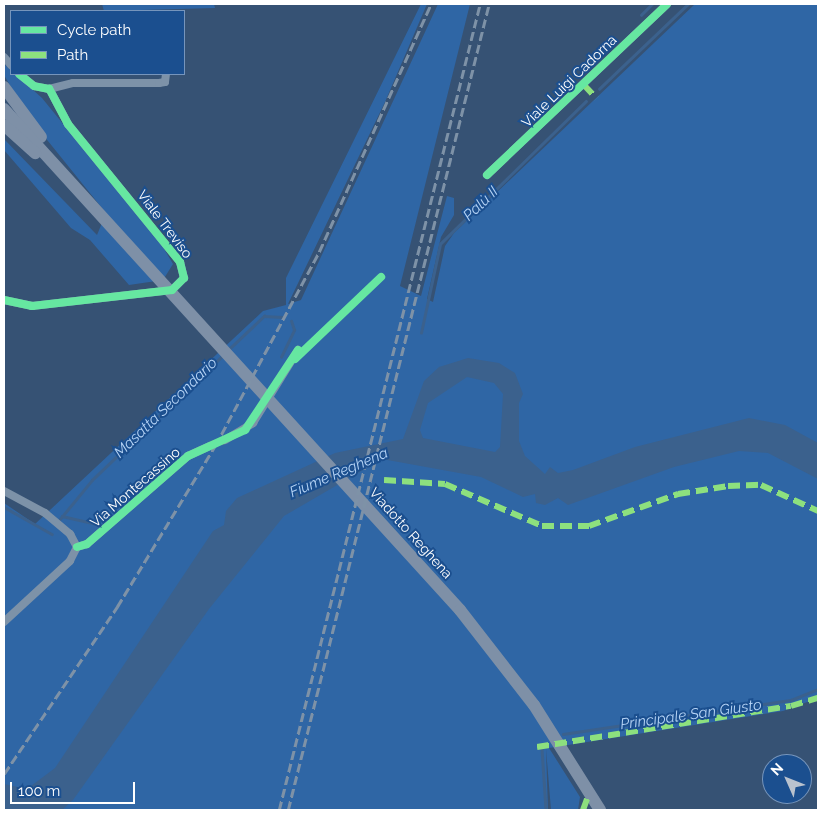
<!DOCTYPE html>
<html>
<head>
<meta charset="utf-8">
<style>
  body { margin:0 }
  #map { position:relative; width:822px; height:814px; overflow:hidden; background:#365274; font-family:Raleway,sans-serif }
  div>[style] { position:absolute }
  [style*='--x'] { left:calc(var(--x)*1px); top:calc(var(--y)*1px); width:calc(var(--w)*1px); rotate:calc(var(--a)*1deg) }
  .green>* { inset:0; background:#2f66a5 }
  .water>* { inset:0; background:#3b618d }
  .stream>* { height:2.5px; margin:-1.25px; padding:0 1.25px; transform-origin:1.25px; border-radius:1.25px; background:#3b618d }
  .minor-tunnel>* { height:8px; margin-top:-4px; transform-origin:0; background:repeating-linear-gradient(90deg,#546c89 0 8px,transparent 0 12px) }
  .minor>* { height:8px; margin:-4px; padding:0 4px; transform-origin:4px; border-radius:4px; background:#7d92a8 }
  .trunk>* { height:12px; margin:-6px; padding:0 6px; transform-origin:6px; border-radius:6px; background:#7e90a7 }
  .rail>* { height:2.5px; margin-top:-1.25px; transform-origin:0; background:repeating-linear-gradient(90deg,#7e92a7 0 9px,transparent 0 13px) }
  .quiet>* { height:6px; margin-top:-3px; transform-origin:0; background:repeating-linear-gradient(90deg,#8de07e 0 12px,transparent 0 18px) }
  .cycleway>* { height:8px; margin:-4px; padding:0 4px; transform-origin:4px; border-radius:4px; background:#66e7a1 }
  span { translate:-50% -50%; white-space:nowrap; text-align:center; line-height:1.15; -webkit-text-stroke:4px #1b4f8f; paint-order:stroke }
  .street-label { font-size:14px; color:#fff }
  .water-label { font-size:15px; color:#b5d3f5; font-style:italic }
  .frame { position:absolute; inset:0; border:5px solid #fff; pointer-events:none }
  .legend { position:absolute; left:10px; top:10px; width:175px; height:65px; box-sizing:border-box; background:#1b4f8f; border:1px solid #7695bc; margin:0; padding:6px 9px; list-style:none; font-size:15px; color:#fff }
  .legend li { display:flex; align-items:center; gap:10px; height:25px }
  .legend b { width:25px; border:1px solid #7695bc }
  .north { position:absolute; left:762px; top:754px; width:50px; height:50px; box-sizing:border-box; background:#1b4f8f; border:1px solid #7695bc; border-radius:50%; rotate:314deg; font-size:14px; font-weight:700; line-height:20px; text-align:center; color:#fff }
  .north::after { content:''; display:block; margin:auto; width:18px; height:22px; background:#b9c2ce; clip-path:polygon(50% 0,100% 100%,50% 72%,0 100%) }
  .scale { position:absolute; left:10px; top:782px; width:125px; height:22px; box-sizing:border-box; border:2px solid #fff; border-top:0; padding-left:6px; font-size:15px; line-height:18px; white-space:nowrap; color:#fff; -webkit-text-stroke:4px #1b4f8f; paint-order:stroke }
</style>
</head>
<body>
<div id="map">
  <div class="green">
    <div style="clip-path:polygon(102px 4px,214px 4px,215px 8px,104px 11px)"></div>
    <div style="clip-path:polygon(421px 4px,427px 4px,385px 102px,288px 304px,301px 300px,438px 4px,470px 4px,400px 286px,421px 296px,447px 196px,454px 198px,454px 215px,441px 237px,427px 299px,433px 302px,445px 246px,454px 233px,695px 4px,818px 4px,818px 698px,783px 711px,549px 748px,580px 797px,578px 810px,551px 810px,546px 749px,548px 810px,4px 810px,4px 503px,35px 524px,263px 311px,286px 305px,286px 278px)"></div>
    <div style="clip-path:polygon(4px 64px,42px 98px,163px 247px,173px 264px,163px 280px,129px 285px,90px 240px,71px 228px,4px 150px,4px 139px,97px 235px,106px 213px,27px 115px,4px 75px)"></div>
  </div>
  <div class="water">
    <div style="clip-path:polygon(evenodd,468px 358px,499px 363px,515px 373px,523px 394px,519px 403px,519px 441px,525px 456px,545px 474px,550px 467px,558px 473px,573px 470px,635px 447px,749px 418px,785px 425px,818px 443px,818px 479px,768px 453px,739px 451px,674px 467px,568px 505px,558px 498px,545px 505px,536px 503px,535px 494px,523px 497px,481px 477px,382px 459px,284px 516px,209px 609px,73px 800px,62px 810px,4px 810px,4px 784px,27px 789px,55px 768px,213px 531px,224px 525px,226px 511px,237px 498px,335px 453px,403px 439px,424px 381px,439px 367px,468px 358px,467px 377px,494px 383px,503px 394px,500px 447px,495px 452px,423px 438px,420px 430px,428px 403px,467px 377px)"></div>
  </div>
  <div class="stream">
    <div style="--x:641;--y:15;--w:16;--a:-45"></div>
    <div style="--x:599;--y:89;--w:123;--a:-43.7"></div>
    <div style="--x:421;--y:333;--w:91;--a:-77.9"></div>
    <div style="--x:440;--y:244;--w:204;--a:-44.4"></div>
    <div style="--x:228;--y:350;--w:50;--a:-43.4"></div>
    <div style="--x:264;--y:316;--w:18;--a:3"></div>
    <div style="--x:281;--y:357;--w:30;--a:-64"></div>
    <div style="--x:294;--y:330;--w:9;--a:-108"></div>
    <div style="--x:4;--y:507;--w:55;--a:29.4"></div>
    <div style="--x:62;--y:516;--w:39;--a:13"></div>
    <div style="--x:60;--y:519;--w:50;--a:-50.6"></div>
    <div style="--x:92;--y:480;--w:180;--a:-43.6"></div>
    <div style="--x:563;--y:734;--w:231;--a:-8.5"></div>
    <div style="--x:791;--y:700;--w:29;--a:-22"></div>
    <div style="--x:542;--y:749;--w:61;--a:86.2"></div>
  </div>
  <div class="minor-tunnel">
    <div style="--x:209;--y:446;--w:17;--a:-21"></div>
  </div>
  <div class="minor">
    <div style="--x:4;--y:57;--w:11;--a:49"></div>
    <div style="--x:49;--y:89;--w:25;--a:-14"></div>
    <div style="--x:73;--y:83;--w:86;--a:0"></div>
    <div style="--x:159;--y:83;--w:6;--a:-9"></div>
    <div style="--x:165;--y:82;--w:8;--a:-83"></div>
    <div style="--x:487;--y:175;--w:248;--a:-43.5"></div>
    <div style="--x:4;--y:300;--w:29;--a:12"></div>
    <div style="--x:32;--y:306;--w:141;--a:-6.5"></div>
    <div style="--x:172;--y:290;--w:17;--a:-45"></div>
    <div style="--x:184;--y:278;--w:16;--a:-104"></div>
    <div style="--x:180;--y:262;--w:178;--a:-129.1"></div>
    <div style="--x:68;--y:124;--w:40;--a:-118"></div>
    <div style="--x:49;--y:89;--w:15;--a:-169"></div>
    <div style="--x:34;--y:86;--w:19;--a:-141"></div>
    <div style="--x:225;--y:440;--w:33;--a:-31"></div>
    <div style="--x:253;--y:423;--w:86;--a:-58.3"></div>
    <div style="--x:4;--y:491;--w:47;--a:28.2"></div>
    <div style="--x:45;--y:513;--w:33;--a:40"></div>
    <div style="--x:70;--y:534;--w:15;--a:62"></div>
    <div style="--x:77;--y:547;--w:16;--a:117"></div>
    <div style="--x:70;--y:561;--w:90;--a:137.3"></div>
    <div style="--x:77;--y:547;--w:10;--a:-17"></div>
    <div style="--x:87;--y:544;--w:134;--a:-41.1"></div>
    <div style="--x:188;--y:456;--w:23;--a:-25"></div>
  </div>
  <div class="trunk">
    <div style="--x:4;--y:87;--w:62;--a:53.5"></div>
    <div style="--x:4;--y:109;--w:677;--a:47.69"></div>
    <div style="--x:460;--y:610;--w:120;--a:52.1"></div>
    <div style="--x:534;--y:705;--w:124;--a:57.8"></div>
    <div style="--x:4;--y:125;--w:42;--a:42.1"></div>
  </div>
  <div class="rail">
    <div style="--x:4;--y:774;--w:202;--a:-55.9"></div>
    <div style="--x:117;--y:607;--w:188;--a:-58.7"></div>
    <div style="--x:215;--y:446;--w:220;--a:-61.8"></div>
    <div style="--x:319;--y:252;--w:272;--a:-65.7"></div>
    <div style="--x:279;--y:810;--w:831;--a:-76"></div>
    <div style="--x:288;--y:810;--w:831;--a:-76"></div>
  </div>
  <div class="quiet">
    <div style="--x:584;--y:85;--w:18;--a:47"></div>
    <div style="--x:384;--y:480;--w:61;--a:3.8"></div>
    <div style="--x:445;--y:484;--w:106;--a:23.4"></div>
    <div style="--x:542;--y:526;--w:47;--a:0"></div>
    <div style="--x:589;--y:526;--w:95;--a:-19.8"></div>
    <div style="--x:678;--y:494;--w:51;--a:-9.1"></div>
    <div style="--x:728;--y:486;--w:33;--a:-2"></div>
    <div style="--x:761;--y:485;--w:63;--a:24.5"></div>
    <div style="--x:537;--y:747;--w:257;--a:-9.2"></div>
    <div style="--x:791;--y:706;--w:28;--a:-17"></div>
    <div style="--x:583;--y:810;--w:12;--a:-70"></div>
  </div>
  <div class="cycleway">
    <div style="--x:487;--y:175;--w:248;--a:-43.5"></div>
    <div style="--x:4;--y:300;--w:29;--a:12"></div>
    <div style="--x:32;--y:306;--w:141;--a:-6.5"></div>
    <div style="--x:172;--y:290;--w:17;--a:-45"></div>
    <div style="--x:184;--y:278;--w:16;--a:-104"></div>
    <div style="--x:180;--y:262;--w:178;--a:-129.1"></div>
    <div style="--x:68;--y:124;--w:40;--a:-118"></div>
    <div style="--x:49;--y:89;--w:15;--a:-169"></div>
    <div style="--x:34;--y:86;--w:19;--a:-141"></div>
    <div style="--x:295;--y:359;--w:119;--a:-43.6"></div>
    <div style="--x:77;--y:547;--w:10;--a:-17"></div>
    <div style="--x:87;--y:544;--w:134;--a:-41.1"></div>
    <div style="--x:188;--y:456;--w:63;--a:-24.5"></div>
    <div style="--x:245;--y:430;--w:96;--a:-56.5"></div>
  </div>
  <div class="street-label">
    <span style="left:569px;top:81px;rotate:-44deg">Viale Luigi Cadorna</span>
    <span style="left:165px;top:224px;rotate:53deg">Viale Treviso</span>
    <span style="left:135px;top:487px;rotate:-41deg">Via Montecassino</span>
    <span style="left:411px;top:533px;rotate:48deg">Viadotto Reghena</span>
  </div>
  <div class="water-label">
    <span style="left:481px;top:204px;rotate:-44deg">Palù II</span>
    <span style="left:166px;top:408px;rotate:-44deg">Masatta Secondario</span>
    <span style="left:339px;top:473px;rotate:-23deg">Fiume Reghena</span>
    <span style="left:691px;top:715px;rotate:-8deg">Principale San Giusto</span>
  </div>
  <div class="frame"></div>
  <ul class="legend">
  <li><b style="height:6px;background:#66e7a1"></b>Cycle path</li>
  <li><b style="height:6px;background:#8de07e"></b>Path</li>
  </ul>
  <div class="north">N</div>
  <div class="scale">100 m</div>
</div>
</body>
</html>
